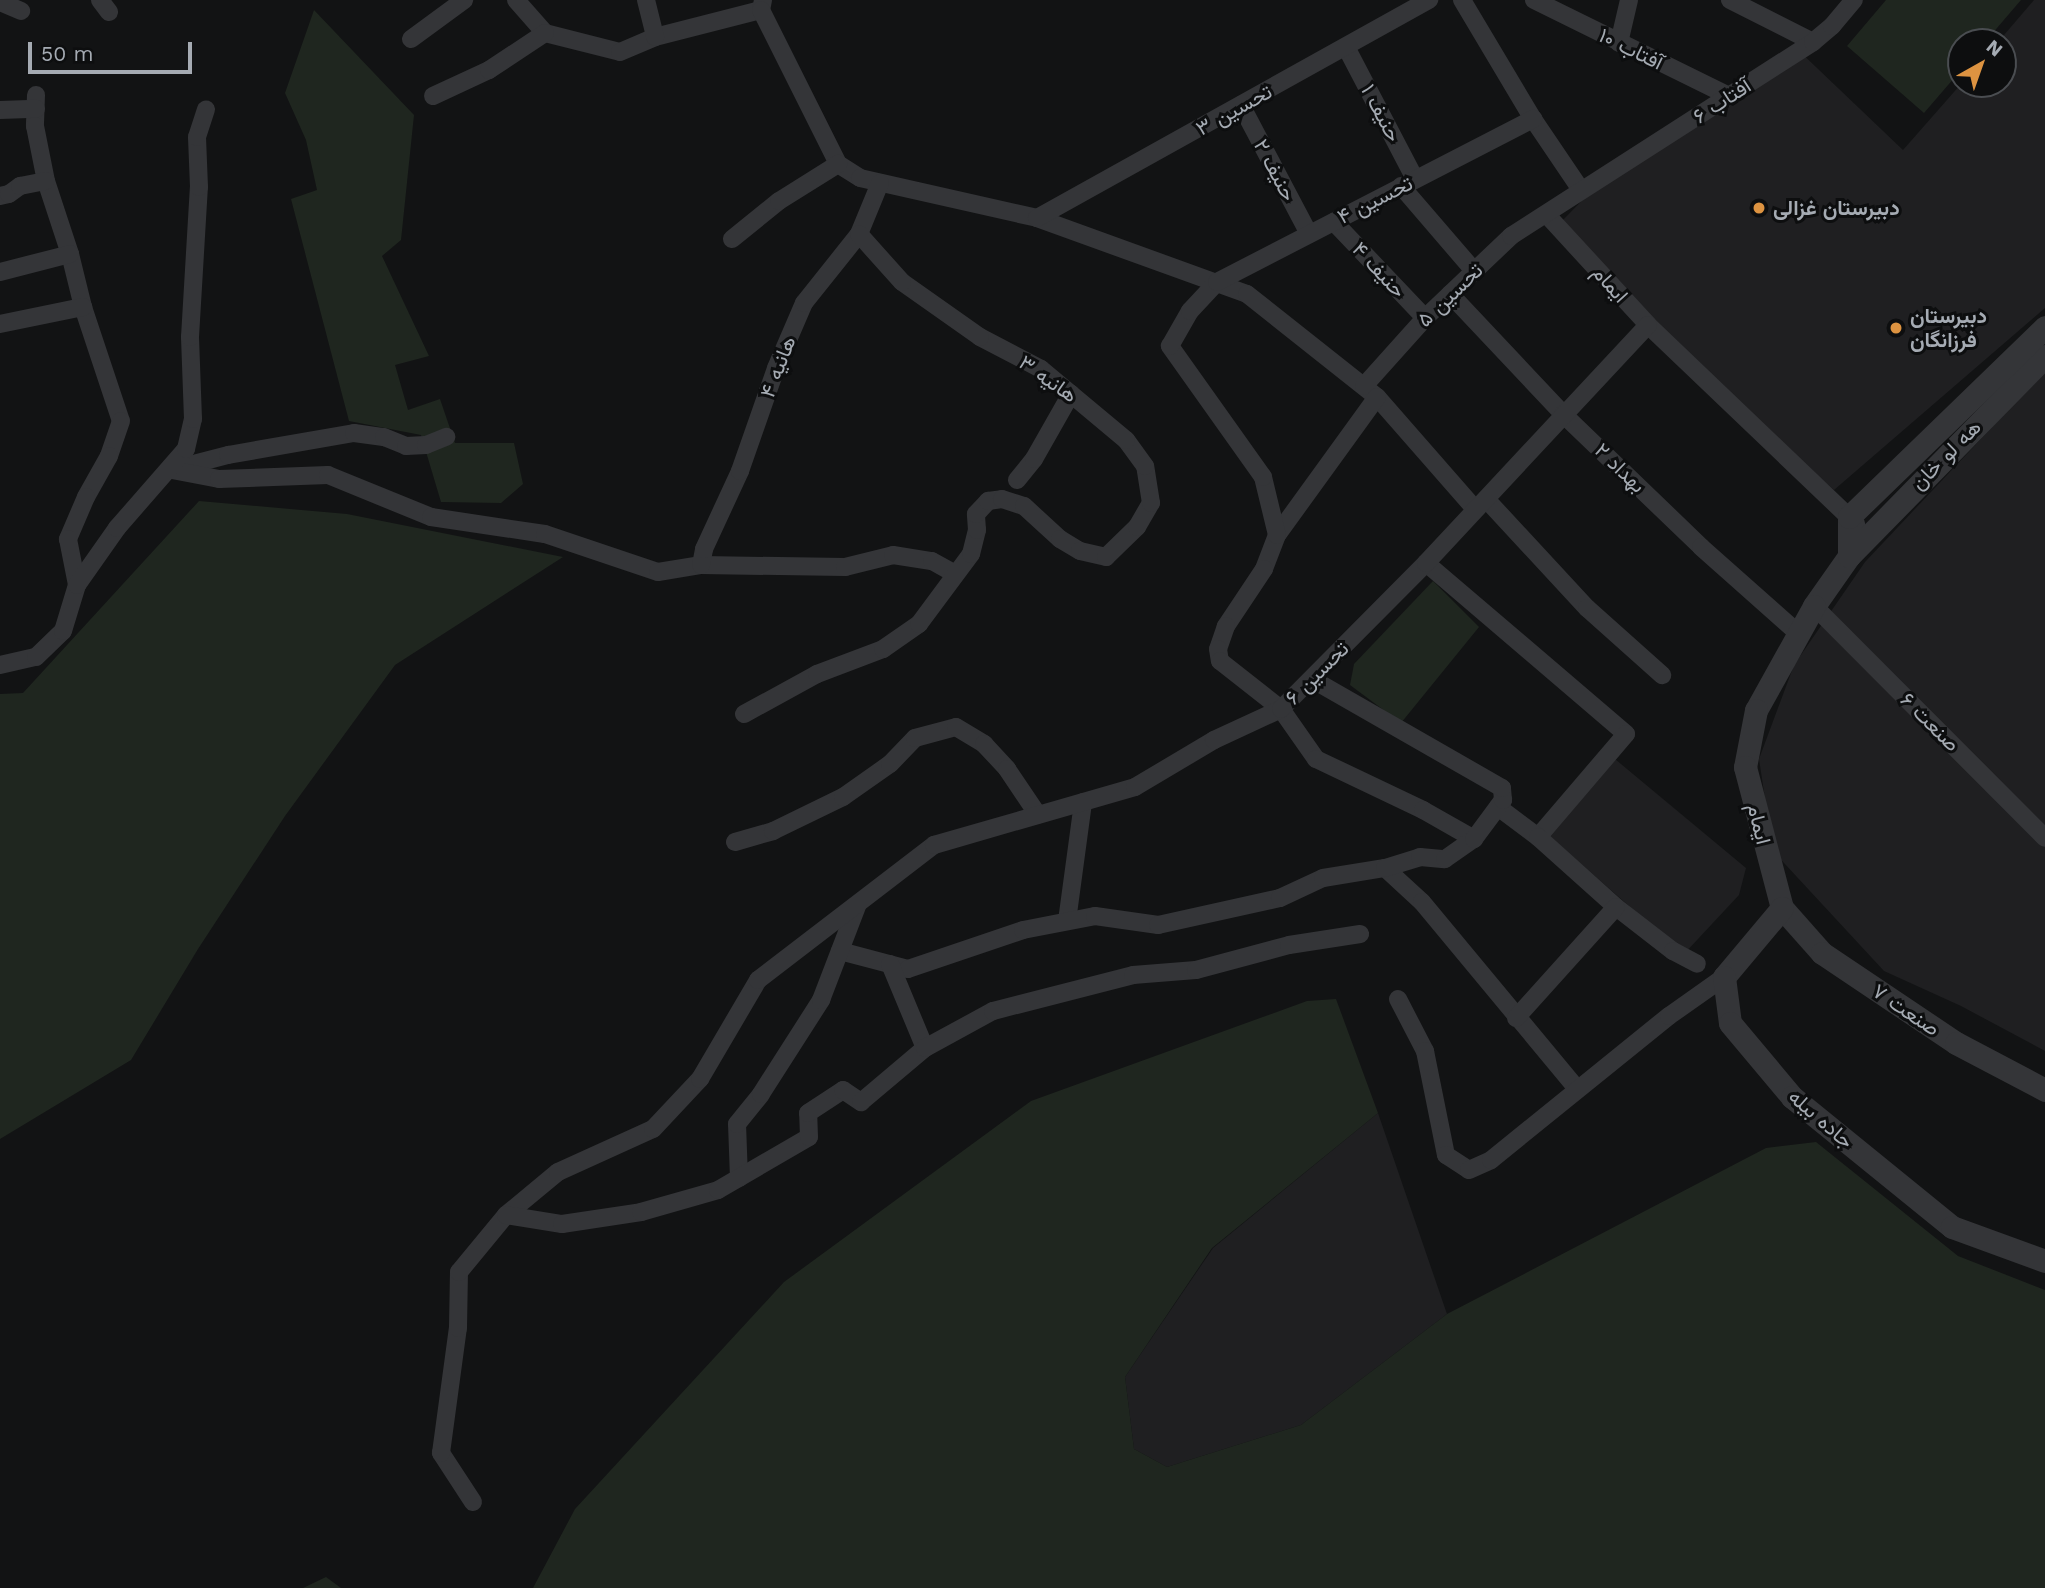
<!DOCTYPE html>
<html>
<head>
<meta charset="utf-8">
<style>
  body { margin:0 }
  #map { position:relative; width:2045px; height:1588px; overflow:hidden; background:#121314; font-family:"Work Sans",Vazirmatn,sans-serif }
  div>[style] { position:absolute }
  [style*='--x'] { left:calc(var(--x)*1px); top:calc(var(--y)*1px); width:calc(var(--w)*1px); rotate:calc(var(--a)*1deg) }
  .built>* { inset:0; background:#1f1f21 }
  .green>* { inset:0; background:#1f261f }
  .minor>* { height:18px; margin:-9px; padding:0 9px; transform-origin:9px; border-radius:9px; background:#343538 }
  .tertiary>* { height:23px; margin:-11.5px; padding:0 11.5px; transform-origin:11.5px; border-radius:11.5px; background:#343538 }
  .dots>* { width:19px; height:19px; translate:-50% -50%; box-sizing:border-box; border:4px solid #0d0e0f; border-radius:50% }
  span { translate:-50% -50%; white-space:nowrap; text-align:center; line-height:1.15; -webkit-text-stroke:6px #0d0e0f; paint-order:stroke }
  .street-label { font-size:21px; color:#a5abb3 }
  .poi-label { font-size:21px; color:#a5abb3; font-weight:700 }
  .left { translate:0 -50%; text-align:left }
  .north { position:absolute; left:1947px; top:28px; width:70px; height:70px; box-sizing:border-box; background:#0d0e0f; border:2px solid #4a4d51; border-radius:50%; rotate:40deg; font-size:19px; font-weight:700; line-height:28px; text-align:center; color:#a5abb3 }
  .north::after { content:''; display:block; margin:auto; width:24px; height:32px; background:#dd9341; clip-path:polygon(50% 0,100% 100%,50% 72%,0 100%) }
  .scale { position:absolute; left:28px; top:42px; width:164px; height:32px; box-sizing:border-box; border:4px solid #a5abb3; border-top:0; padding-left:9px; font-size:21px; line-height:24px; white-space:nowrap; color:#a5abb3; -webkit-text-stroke:5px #0d0e0f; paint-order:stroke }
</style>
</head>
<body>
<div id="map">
  <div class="built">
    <div style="clip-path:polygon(2034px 0,2045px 0,2045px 308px,1834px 490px,1728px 396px,1561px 222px,1607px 175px,1795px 47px,1903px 150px,1961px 84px,2003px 84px,2003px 42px,1998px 42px)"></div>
    <div style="clip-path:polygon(2045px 371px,2045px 1051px,1961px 1006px,1884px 971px,1773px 851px,1759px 759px,1794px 665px,1865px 562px)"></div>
    <div style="clip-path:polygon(1615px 759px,1746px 868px,1739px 895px,1684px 954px,1549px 836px)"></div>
    <div style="clip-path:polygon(1378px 1113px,1447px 1314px,1301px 1425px,1167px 1467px,1134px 1449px,1125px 1377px,1213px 1248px)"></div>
  </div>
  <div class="green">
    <div style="clip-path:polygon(1886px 0,2021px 0,1985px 42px,1961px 42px,1961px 70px,1924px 113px,1847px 46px)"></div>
    <div style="clip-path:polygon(314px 10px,414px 115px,401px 240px,382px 256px,429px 356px,395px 365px,408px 410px,440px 399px,455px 443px,514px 443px,523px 484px,501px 503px,441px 502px,421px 435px,349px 421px,291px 199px,317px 190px,306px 140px,285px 93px)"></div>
    <div style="clip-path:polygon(199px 501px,347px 514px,563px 557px,395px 665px,285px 816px,198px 949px,131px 1060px,0 1139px,0 694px,23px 693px)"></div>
    <div style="clip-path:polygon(1433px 581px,1479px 627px,1401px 723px,1350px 685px,1354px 664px)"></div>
    <div style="clip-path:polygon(1336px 999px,1378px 1113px,1212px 1248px,1125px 1377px,1134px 1449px,1167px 1467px,1301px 1425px,1447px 1314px,1766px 1148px,1816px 1142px,1958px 1256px,2045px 1290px,2045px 1588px,533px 1588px,575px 1509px,784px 1282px,1031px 1101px,1307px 1001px)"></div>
    <div style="clip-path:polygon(326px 1577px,341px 1588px,303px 1588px)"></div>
  </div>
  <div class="minor">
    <div style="--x:100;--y:0;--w:15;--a:53"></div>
    <div style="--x:516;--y:0;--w:44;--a:48.7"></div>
    <div style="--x:545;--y:33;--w:77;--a:14.2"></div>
    <div style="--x:620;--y:52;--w:38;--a:-23"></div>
    <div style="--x:655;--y:37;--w:109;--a:-14.3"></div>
    <div style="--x:646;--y:0;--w:38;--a:76"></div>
    <div style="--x:763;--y:0;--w:10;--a:101"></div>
    <div style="--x:761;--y:10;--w:172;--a:63.4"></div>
    <div style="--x:838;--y:164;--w:26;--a:32"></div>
    <div style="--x:860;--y:178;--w:181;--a:12.7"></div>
    <div style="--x:1037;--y:218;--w:223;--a:19.9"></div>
    <div style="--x:1247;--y:294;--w:166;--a:38.4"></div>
    <div style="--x:1377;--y:397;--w:149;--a:48.8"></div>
    <div style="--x:1462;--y:0;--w:139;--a:59.2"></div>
    <div style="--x:1533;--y:119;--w:86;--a:55.9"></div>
    <div style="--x:1534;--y:0;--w:217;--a:26.2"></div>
    <div style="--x:1730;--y:0;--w:93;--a:26.8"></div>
    <div style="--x:0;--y:2;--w:23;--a:23"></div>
    <div style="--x:411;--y:39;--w:66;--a:-36.3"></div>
    <div style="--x:1619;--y:43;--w:44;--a:-76.9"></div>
    <div style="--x:1346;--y:47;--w:149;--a:62.4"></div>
    <div style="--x:36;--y:95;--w:31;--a:92"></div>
    <div style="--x:35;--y:126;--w:56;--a:78.7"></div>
    <div style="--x:46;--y:181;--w:77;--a:71.8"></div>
    <div style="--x:70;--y:254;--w:55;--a:76.2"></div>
    <div style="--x:83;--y:307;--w:120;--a:71.6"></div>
    <div style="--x:121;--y:421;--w:37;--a:109"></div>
    <div style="--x:109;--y:456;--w:47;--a:119.3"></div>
    <div style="--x:86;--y:497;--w:46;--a:113.2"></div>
    <div style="--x:68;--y:539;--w:47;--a:78.9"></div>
    <div style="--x:433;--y:96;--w:62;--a:-24.9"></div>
    <div style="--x:489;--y:70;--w:67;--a:-33.5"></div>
    <div style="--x:1241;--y:105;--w:146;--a:62.2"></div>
    <div style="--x:0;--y:110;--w:36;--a:-2"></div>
    <div style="--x:1401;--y:186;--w:112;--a:49.3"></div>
    <div style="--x:0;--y:196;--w:9;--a:-13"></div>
    <div style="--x:9;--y:194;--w:14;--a:-36"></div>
    <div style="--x:20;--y:186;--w:26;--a:-11"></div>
    <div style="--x:1547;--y:215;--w:149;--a:47.4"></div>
    <div style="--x:1648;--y:325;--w:288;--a:43.7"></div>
    <div style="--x:1037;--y:218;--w:449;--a:-29.1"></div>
    <div style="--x:1334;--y:222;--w:132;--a:46.5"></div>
    <div style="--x:732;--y:239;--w:60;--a:-39"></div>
    <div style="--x:779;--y:201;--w:70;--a:-32.1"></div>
    <div style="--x:0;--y:272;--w:72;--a:-14.4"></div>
    <div style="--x:1450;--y:294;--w:165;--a:46.7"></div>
    <div style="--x:1563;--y:414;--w:192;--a:43.9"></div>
    <div style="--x:1701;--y:547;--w:130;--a:41.6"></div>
    <div style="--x:0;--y:324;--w:85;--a:-11.6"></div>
    <div style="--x:1364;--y:386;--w:91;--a:-48.1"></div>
    <div style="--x:1425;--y:318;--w:119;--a:-43.6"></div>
    <div style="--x:1511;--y:236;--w:359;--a:-32.7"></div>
    <div style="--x:1813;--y:42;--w:25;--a:-40"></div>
    <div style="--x:1832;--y:26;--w:34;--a:-50"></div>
    <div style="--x:1377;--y:397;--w:170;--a:125.9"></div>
    <div style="--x:1277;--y:535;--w:36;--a:111"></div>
    <div style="--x:1264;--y:569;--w:69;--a:123.7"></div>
    <div style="--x:1226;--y:626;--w:24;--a:109"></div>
    <div style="--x:1218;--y:649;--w:12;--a:81"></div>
    <div style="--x:1220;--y:661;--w:78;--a:38.2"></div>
    <div style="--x:1281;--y:709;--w:61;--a:55"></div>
    <div style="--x:1316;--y:759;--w:119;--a:25.5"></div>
    <div style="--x:1423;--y:810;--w:59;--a:29.6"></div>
    <div style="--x:178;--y:468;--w:52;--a:-14.6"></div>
    <div style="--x:228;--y:455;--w:128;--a:-9.9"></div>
    <div style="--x:354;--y:433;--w:30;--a:8"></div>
    <div style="--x:384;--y:437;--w:24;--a:22"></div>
    <div style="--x:406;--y:446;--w:20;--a:-3"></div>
    <div style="--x:426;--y:445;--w:22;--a:-22"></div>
    <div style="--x:172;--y:470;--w:48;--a:10.8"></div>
    <div style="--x:219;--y:479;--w:109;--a:-2.1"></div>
    <div style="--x:328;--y:475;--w:111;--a:22.2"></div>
    <div style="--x:431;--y:517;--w:115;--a:8.5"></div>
    <div style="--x:545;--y:534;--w:119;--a:18.6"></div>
    <div style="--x:658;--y:572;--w:44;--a:-9.2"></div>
    <div style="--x:701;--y:565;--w:144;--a:0.8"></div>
    <div style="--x:845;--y:567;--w:49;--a:-14"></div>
    <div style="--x:893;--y:555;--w:39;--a:9"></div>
    <div style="--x:932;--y:561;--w:26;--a:29"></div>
    <div style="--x:1017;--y:480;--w:27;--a:-51"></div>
    <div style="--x:1034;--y:459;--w:75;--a:-60.4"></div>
    <div style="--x:1486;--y:499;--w:149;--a:47.2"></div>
    <div style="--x:1587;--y:608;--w:101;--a:41.8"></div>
    <div style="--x:1277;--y:535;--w:60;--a:-103.6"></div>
    <div style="--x:1263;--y:477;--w:161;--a:-125.4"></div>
    <div style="--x:1170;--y:346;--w:40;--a:-60.3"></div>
    <div style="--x:1190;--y:311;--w:40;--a:-47"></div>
    <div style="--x:1217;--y:282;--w:356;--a:-27.3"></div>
    <div style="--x:1426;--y:563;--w:263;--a:40.5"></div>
    <div style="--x:1626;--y:734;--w:135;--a:130.5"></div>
    <div style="--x:701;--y:565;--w:16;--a:-79"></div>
    <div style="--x:704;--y:549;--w:86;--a:-65.2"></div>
    <div style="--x:740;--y:471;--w:109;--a:-70.7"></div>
    <div style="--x:776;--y:368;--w:71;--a:-66.7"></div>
    <div style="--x:804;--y:303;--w:88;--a:-51.4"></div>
    <div style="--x:859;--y:234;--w:55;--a:-67.6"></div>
    <div style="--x:1814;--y:606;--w:327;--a:45.1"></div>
    <div style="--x:0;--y:665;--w:37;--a:-13"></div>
    <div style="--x:36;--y:657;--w:37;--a:-44"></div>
    <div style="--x:63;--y:631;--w:48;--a:-73.1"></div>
    <div style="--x:77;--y:585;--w:70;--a:-54.9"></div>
    <div style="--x:117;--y:528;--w:105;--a:-48.9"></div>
    <div style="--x:186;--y:449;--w:31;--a:-77"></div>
    <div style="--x:193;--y:419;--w:82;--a:-92.1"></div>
    <div style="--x:190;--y:337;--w:150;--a:-86.6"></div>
    <div style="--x:199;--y:187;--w:50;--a:-92.3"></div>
    <div style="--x:197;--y:137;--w:29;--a:-72"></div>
    <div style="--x:744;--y:714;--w:83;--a:-28.7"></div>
    <div style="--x:817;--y:674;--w:71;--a:-20.7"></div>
    <div style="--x:883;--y:649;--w:44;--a:-34.8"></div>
    <div style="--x:919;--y:624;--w:87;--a:-53.4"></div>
    <div style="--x:971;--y:554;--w:25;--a:-76"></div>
    <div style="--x:977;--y:530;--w:16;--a:-94"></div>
    <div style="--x:976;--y:514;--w:18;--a:-47"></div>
    <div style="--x:988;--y:501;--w:14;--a:-8"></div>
    <div style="--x:1002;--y:499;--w:23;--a:18"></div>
    <div style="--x:1024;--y:506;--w:49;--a:42.5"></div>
    <div style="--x:1060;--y:539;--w:23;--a:31"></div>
    <div style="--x:1080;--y:551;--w:27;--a:13"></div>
    <div style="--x:1106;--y:557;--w:43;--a:-44.1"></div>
    <div style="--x:1137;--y:527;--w:28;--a:-60"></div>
    <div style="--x:1151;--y:503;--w:37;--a:-99"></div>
    <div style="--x:1145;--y:466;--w:32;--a:-126"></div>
    <div style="--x:1126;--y:440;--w:111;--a:-140.1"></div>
    <div style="--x:1041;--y:369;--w:69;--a:-152.3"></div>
    <div style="--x:980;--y:337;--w:95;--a:-144.8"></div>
    <div style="--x:902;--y:282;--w:64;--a:-131.9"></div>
    <div style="--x:1498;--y:807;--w:50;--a:36.9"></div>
    <div style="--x:1538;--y:837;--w:105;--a:41.9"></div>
    <div style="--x:1616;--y:907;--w:72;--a:37.7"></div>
    <div style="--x:1673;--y:951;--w:27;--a:28"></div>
    <div style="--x:735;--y:842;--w:40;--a:-16"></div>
    <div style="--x:773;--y:831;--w:78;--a:-25.9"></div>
    <div style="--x:843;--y:797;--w:57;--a:-35.1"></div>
    <div style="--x:890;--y:764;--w:36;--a:-46"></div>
    <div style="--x:915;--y:738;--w:42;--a:-15"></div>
    <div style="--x:956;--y:727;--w:33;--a:31"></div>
    <div style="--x:984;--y:744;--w:34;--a:47"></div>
    <div style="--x:1007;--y:769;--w:55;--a:56"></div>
    <div style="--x:1385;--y:868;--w:50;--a:42.6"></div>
    <div style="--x:1422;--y:902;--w:243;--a:50.3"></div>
    <div style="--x:1067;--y:921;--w:120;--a:-82.3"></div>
    <div style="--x:840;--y:951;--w:70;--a:14.8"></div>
    <div style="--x:908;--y:969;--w:121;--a:-18.7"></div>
    <div style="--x:1023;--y:930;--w:73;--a:-11"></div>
    <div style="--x:1095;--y:916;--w:64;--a:8.1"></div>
    <div style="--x:1158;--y:925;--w:125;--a:-12.5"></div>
    <div style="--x:1280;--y:898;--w:47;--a:-24.9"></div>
    <div style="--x:1323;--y:878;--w:63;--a:-9.2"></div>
    <div style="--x:1385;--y:868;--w:37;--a:-17"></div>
    <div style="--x:1420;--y:857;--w:25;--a:5"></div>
    <div style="--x:1445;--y:859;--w:35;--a:-35"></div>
    <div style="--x:1474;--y:839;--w:49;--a:-53.4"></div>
    <div style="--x:1503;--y:800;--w:12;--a:-95"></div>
    <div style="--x:1502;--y:788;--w:219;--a:-150.2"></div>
    <div style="--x:890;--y:964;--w:91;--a:67.4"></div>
    <div style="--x:1398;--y:999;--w:59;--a:62.6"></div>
    <div style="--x:1425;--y:1051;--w:106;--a:78.6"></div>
    <div style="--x:1446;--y:1155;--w:27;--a:33"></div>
    <div style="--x:1469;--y:1170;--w:24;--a:-24"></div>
    <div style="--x:1491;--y:1160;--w:229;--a:-39"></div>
    <div style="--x:1669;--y:1016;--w:67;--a:-35.3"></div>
    <div style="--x:1516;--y:1018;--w:149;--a:-48"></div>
    <div style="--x:739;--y:1178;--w:54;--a:-92.1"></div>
    <div style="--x:737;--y:1124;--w:38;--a:-51"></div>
    <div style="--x:761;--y:1094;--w:112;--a:-57.4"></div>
    <div style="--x:821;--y:1000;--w:101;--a:-69"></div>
    <div style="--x:506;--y:1215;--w:67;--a:-39.6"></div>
    <div style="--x:558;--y:1172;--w:104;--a:-24.4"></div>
    <div style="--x:653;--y:1129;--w:69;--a:-46.8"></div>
    <div style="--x:700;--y:1079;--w:115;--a:-59.6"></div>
    <div style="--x:758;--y:980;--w:222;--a:-37.5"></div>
    <div style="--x:934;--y:845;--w:209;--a:-16.1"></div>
    <div style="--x:1135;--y:787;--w:92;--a:-30.7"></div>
    <div style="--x:1214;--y:740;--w:74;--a:-24.8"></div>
    <div style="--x:1281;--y:709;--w:206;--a:-45.2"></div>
    <div style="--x:1426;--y:563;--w:325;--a:-47"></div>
    <div style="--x:473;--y:1502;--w:59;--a:-123.1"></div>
    <div style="--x:441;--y:1453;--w:126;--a:-82.3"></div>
    <div style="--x:458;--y:1328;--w:56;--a:-89"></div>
    <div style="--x:459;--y:1272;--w:74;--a:-50.5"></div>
    <div style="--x:506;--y:1215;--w:57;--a:9.1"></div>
    <div style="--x:562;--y:1224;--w:80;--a:-8.6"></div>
    <div style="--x:641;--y:1212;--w:80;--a:-15.9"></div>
    <div style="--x:718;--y:1190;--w:105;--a:-30.2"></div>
    <div style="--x:809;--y:1137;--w:24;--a:-92"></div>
    <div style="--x:808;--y:1113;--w:42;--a:-33.3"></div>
    <div style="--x:843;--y:1090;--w:22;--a:34"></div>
    <div style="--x:861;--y:1102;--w:84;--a:-40.2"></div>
    <div style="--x:925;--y:1048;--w:77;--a:-28.6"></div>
    <div style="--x:993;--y:1011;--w:145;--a:-14.4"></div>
    <div style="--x:1133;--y:975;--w:63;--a:-4.5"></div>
    <div style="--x:1196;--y:970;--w:96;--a:-15"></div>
    <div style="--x:1289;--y:945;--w:72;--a:-8.8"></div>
  </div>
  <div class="tertiary">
    <div style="--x:2045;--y:356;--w:280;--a:134.4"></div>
    <div style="--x:1849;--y:556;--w:61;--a:125"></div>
    <div style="--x:1814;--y:606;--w:119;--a:119.1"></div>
    <div style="--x:1756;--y:710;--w:58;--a:100.9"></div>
    <div style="--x:1745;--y:767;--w:146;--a:75.3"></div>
    <div style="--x:1782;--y:908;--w:60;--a:48.4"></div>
    <div style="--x:1822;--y:953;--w:161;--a:33.9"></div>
    <div style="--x:1956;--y:1043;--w:101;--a:27.8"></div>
    <div style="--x:1849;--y:556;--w:39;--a:-90"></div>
    <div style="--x:1849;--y:517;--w:273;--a:-44.1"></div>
    <div style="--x:1782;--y:908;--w:90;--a:130"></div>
    <div style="--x:1724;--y:977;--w:46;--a:82.6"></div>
    <div style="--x:1730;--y:1023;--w:97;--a:50"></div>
    <div style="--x:1792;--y:1097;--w:206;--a:39.1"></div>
    <div style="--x:1952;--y:1227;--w:99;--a:20.1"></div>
  </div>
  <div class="dots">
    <div style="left:1759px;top:208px;background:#dd9341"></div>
    <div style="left:1896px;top:328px;background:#dd9341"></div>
  </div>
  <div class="street-label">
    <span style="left:1631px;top:49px;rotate:26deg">آفتاب ۱۰</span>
    <span style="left:1722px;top:101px;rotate:-33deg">آفتاب ۶</span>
    <span style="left:1234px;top:110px;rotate:-29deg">تحسین ۳</span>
    <span style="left:1381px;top:113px;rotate:62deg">حنیف ۱</span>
    <span style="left:1275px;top:170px;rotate:62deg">حنیف ۲</span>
    <span style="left:1375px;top:200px;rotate:-27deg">تحسین ۴</span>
    <span style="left:1379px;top:270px;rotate:47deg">حنیف ۴</span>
    <span style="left:1610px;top:284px;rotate:48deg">ایمام</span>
    <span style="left:1450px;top:295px;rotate:-44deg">تحسین ۵</span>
    <span style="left:778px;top:367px;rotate:-69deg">هانیه ۴</span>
    <span style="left:1048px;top:379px;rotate:35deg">هانیه ۳</span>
    <span style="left:1946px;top:455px;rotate:-45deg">هه لو خان</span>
    <span style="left:1620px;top:468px;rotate:44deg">بهداد ۲</span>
    <span style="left:1317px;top:673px;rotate:-45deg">تحسین ۶</span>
    <span style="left:1930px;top:722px;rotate:45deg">صنعت ۶</span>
    <span style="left:1759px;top:824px;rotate:76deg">ایمام</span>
    <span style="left:1906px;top:1010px;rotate:34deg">صنعت ۷</span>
    <span style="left:1821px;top:1119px;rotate:41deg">جاده بیله</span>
  </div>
  <div class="poi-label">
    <span class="left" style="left:1773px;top:208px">دبیرستان غزالی</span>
    <span class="left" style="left:1910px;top:328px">دبیرستان<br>فرزانگان</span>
  </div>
  <div class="north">N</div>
  <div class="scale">50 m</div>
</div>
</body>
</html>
